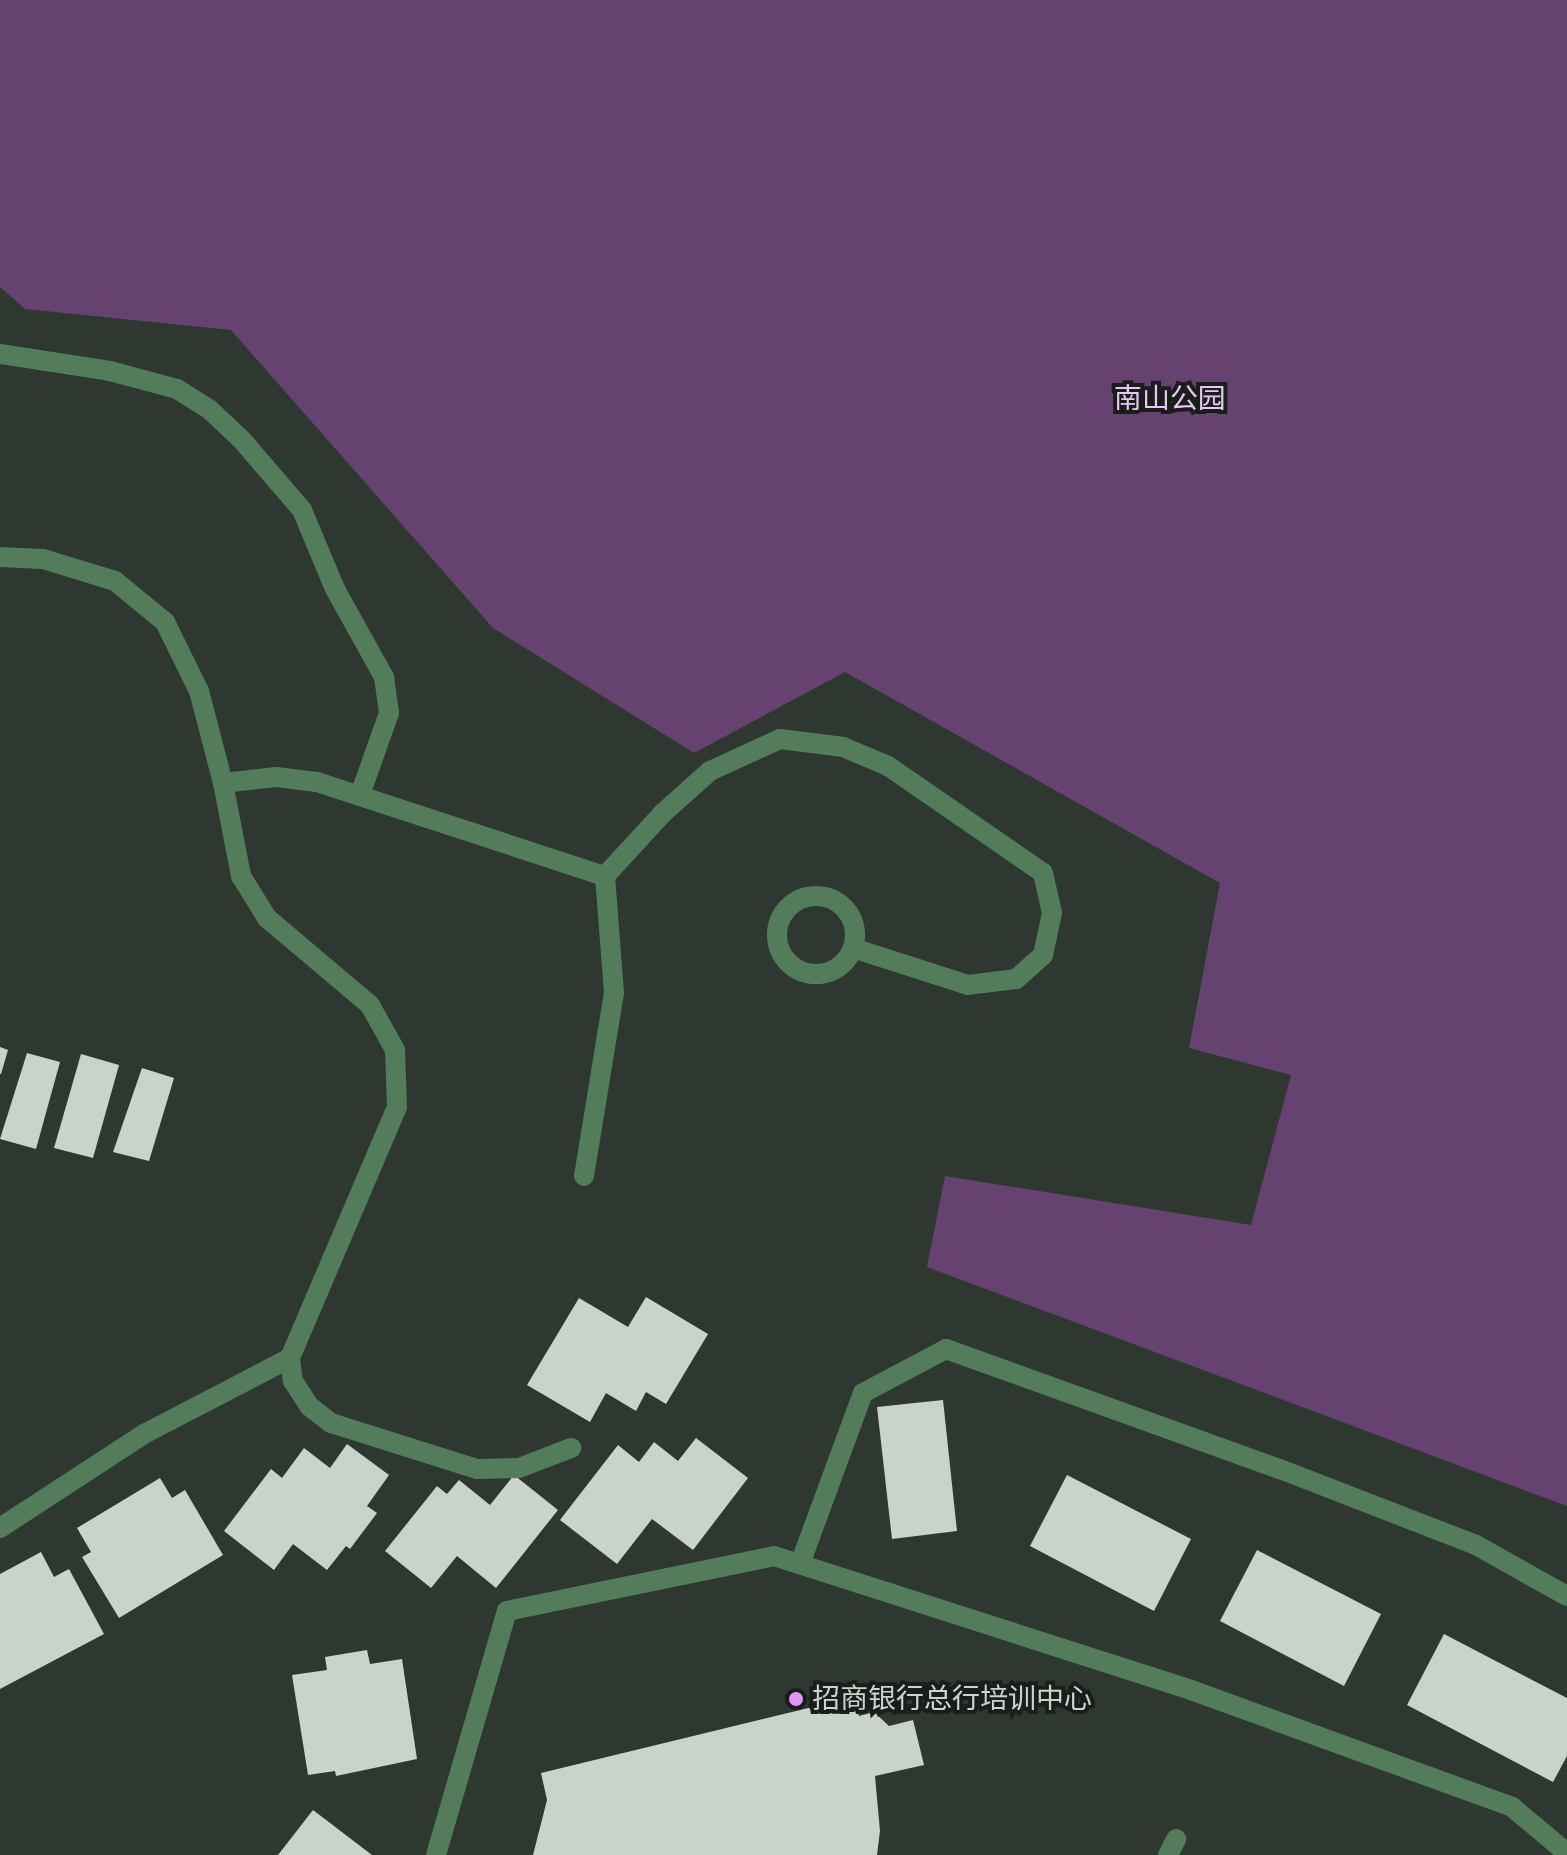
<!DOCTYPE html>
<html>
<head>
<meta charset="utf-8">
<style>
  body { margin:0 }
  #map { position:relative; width:1567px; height:1855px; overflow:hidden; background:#2e3830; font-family:Karla,"Noto Sans SC",sans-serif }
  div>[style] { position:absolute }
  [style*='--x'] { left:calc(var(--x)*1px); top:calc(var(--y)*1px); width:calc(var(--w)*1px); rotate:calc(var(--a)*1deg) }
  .green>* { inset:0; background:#664270 }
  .building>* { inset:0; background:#c8d4c9 }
  .minor>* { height:20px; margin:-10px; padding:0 10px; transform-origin:10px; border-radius:10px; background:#537c5a }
  .minor>.ring { margin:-10px; padding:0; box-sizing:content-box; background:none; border:20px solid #537c5a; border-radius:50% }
  .dots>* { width:22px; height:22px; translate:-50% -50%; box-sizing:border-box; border:4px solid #1a1e1a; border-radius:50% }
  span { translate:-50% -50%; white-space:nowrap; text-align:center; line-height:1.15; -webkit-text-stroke:8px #1a1e1a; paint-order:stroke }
  .park-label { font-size:28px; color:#e9c4f4 }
  .poi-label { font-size:28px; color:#cdd3cd }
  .left { translate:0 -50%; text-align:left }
</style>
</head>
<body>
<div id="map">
  <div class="green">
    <div style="clip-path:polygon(0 0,1567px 0,1567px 1506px,927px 1267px,945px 1176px,1251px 1225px,1291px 1075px,1189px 1048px,1220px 883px,845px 672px,694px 753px,493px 628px,231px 330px,25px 309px,0 287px)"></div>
  </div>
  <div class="building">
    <div style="clip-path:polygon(0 1047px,8px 1050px,1px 1074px,0 1074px)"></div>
    <div style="clip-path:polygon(27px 1053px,60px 1062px,36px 1149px,0 1139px)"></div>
    <div style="clip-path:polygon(81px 1054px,119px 1065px,93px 1158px,54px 1148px)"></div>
    <div style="clip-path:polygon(142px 1068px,174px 1078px,149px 1161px,113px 1152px)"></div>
    <div style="clip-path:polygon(646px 1297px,708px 1334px,666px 1404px,646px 1392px,636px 1411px,606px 1393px,590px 1422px,527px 1385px,579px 1298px,628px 1327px)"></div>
    <div style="clip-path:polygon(943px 1400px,957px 1531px,892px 1539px,877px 1407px)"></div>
    <div style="clip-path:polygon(696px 1438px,748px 1478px,693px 1550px,652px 1519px,617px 1564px,560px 1520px,618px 1445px,639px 1462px,654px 1442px,678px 1461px)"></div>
    <div style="clip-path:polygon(347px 1444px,389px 1475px,367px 1506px,377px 1513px,350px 1549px,346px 1546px,327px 1570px,293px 1544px,274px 1570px,224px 1531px,271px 1469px,282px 1478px,304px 1448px,330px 1468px)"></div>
    <div style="clip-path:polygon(514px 1475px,558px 1510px,496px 1588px,457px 1556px,431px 1588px,385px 1551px,437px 1486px,447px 1494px,459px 1480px,490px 1505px)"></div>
    <div style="clip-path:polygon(1067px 1475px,1191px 1539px,1154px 1611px,1030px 1546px)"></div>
    <div style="clip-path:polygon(160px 1478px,172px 1498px,185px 1490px,223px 1555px,119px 1618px,82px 1557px,91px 1552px,77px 1528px)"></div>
    <div style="clip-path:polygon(1257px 1550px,1381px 1614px,1344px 1686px,1220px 1621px)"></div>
    <div style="clip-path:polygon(41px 1552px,54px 1577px,69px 1569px,104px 1634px,0 1689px,0 1574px)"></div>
    <div style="clip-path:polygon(1444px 1634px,1567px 1698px,1567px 1756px,1553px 1782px,1407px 1705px)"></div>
    <div style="clip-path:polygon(367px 1650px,370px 1664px,402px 1659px,417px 1759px,336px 1776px,335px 1771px,308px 1775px,292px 1675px,327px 1670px,325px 1657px)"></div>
    <div style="clip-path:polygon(854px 1697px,859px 1716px,874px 1712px,889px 1726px,913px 1720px,924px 1765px,875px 1776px,880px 1831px,877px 1855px,533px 1855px,547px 1800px,541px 1773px)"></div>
    <div style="clip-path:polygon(313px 1810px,372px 1855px,278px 1855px)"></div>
  </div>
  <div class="minor">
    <div style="--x:0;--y:354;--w:111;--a:8.8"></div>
    <div style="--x:110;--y:371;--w:69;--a:15"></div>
    <div style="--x:177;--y:389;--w:39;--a:32"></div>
    <div style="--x:210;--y:410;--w:42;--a:43.1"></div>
    <div style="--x:241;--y:439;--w:94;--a:49.3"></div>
    <div style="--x:302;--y:510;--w:86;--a:67.3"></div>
    <div style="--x:335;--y:589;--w:101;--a:60.9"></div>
    <div style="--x:384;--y:677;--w:36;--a:82"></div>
    <div style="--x:389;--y:713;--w:87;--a:109.5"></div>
    <div style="--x:0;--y:557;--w:43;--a:2.7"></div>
    <div style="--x:43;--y:559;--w:75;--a:17"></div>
    <div style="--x:115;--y:581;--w:65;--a:39.4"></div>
    <div style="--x:165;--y:622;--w:77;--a:63.8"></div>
    <div style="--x:199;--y:691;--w:95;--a:75.4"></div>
    <div style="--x:223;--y:783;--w:95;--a:79"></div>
    <div style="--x:241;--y:876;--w:49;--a:58.2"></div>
    <div style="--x:267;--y:918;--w:135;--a:40.2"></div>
    <div style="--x:370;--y:1005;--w:51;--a:60.9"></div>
    <div style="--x:395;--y:1050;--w:57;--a:88"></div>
    <div style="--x:397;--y:1107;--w:273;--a:113.1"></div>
    <div style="--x:290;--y:1358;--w:23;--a:83"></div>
    <div style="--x:293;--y:1381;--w:30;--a:57"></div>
    <div style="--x:309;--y:1406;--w:28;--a:38"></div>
    <div style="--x:331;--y:1423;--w:153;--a:17.5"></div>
    <div style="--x:477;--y:1469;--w:42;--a:-1.4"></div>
    <div style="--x:519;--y:1468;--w:56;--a:-21"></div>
    <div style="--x:223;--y:783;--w:53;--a:-6.5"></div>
    <div style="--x:276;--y:777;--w:41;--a:7"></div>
    <div style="--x:317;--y:782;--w:303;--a:18.1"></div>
    <div class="ring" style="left:777px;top:896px;width:58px;height:58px"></div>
    <div style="--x:584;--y:1176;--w:185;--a:-80.7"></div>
    <div style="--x:614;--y:993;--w:117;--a:-94.4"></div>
    <div style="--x:605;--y:876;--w:86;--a:-47.4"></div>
    <div style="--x:663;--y:813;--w:63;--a:-41.8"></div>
    <div style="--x:710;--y:771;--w:77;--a:-24.6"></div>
    <div style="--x:780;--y:739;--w:64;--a:7.2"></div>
    <div style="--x:843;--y:747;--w:49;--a:22.9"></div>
    <div style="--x:888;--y:766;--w:188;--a:34.6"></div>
    <div style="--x:1043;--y:873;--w:41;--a:77.3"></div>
    <div style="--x:1052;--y:913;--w:43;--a:102.1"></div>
    <div style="--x:1043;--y:955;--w:36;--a:138"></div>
    <div style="--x:1016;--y:979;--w:48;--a:172.9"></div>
    <div style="--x:968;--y:985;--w:121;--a:-162.2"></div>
    <div style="--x:0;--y:1528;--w:174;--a:-33.1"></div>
    <div style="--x:146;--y:1433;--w:162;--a:-27.5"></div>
    <div style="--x:800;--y:1564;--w:182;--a:-69.8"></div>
    <div style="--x:863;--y:1393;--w:94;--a:-27.9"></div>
    <div style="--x:946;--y:1349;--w:355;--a:19.8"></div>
    <div style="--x:1280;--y:1469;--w:210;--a:21.2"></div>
    <div style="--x:1476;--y:1545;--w:104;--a:29.3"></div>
    <div style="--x:436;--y:1855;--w:254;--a:-73.8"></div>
    <div style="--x:507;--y:1611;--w:273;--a:-11.6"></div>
    <div style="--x:774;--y:1556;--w:438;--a:17.8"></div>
    <div style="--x:1191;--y:1690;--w:342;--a:20"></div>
    <div style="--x:1512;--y:1807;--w:72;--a:39.9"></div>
    <div style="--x:1168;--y:1855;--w:18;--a:-63"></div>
  </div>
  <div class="dots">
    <div style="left:796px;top:1699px;background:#de98f3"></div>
  </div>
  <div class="park-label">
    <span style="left:1170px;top:399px">南山公园</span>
  </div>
  <div class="poi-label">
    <span class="left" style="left:812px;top:1699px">招商银行总行培训中心</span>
  </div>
</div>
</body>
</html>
